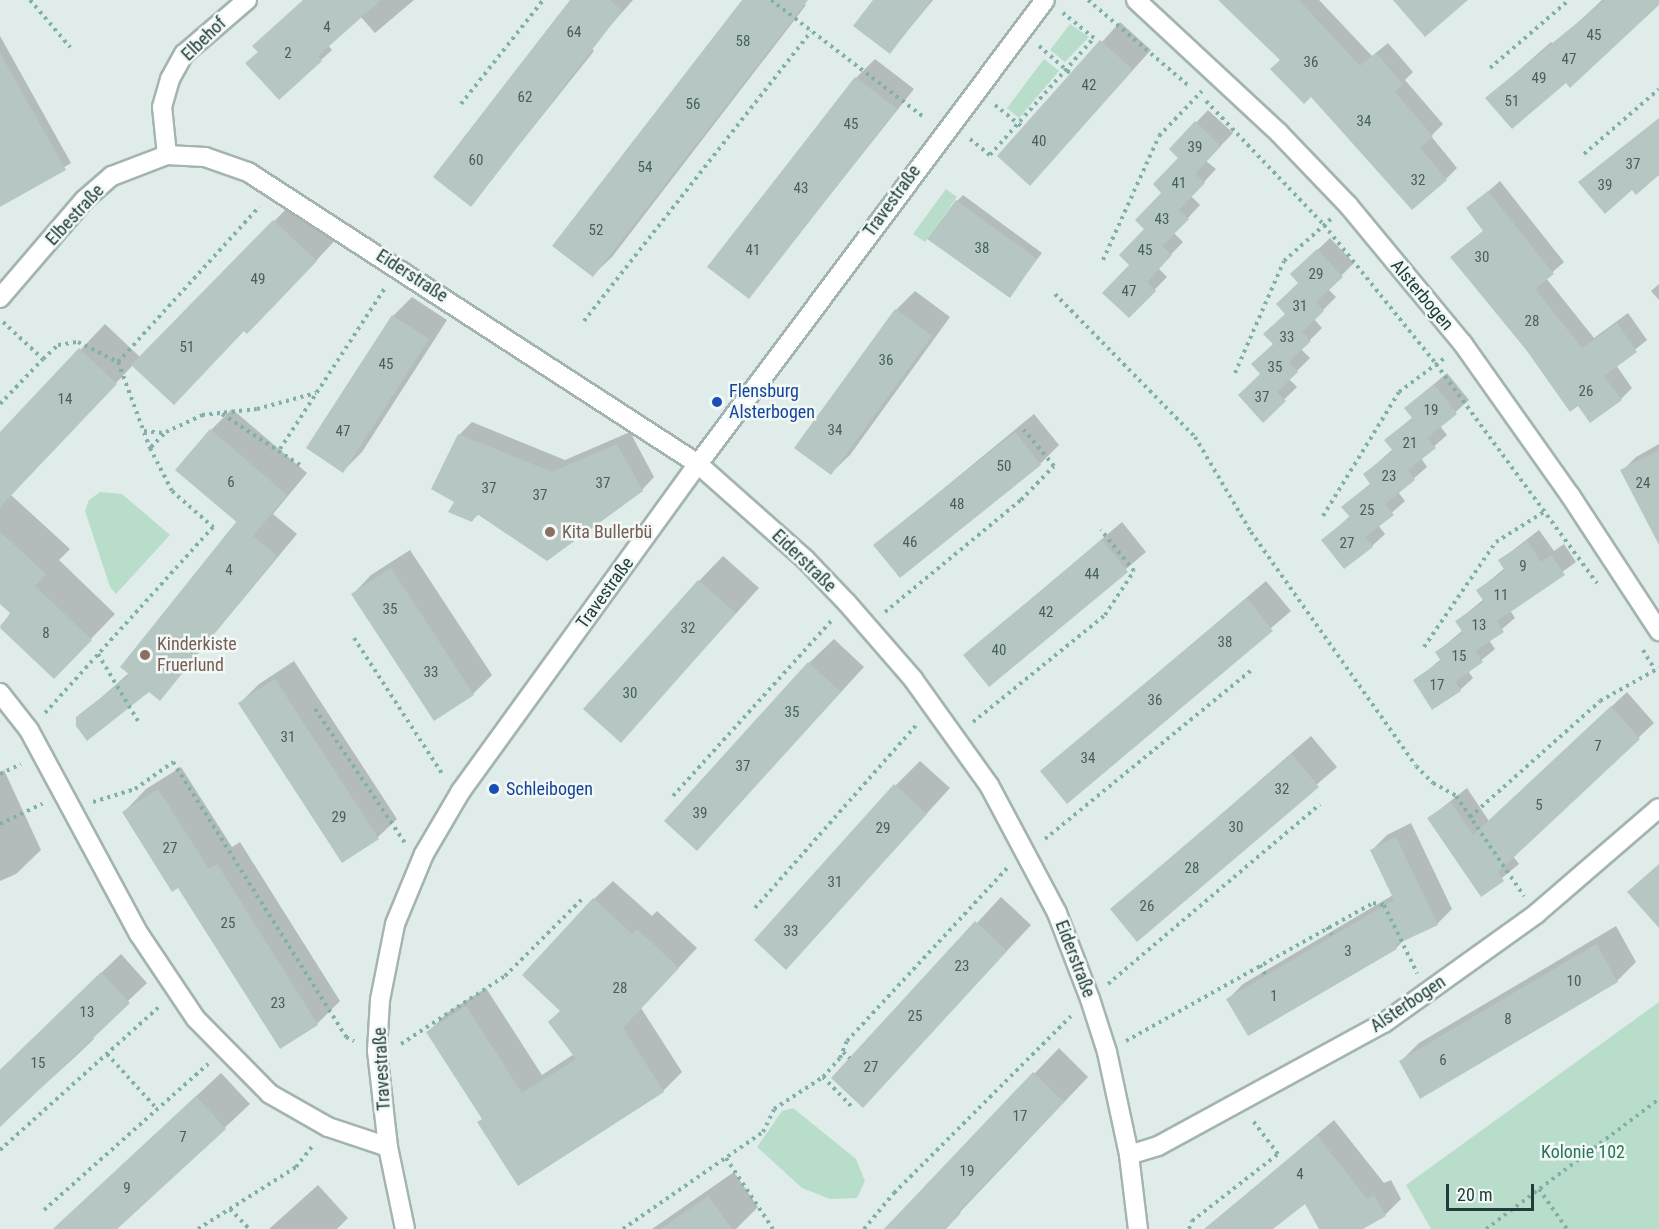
<!DOCTYPE html>
<html>
<head>
<meta charset="utf-8">
<style>
  body { margin:0 }
  #map { position:relative; width:1659px; height:1229px; overflow:hidden; background:#e0ece9; font-family:"Roboto Condensed",sans-serif }
  div>[style] { position:absolute }
  [style*='--x'] { left:calc(var(--x)*1px); top:calc(var(--y)*1px); width:calc(var(--w)*1px); rotate:calc(var(--a)*1deg) }
  .green>* { inset:0; background:#b8decb }
  .shadow>* { inset:0; background:#0003 }
  .building>* { inset:0; background:#b6c7c3 }
  .path>* { height:4px; margin-top:-2px; transform-origin:0; background:repeating-linear-gradient(90deg,#80b0ac 0 3px,transparent 0 7.5px) }
  .roads { filter:drop-shadow(2px 0 #a3b4b1) drop-shadow(-2px 0 #a3b4b1) drop-shadow(0 2px #a3b4b1) drop-shadow(0 -2px #a3b4b1) }
  .minor>* { height:18px; margin:-9px; padding:0 9px; transform-origin:9px; border-radius:9px; background:#fff }
  .dots>* { width:16px; height:16px; translate:-50% -50%; box-sizing:border-box; border:3px solid #f1f8f6; border-radius:50% }
  span { translate:-50% -50%; white-space:nowrap; text-align:center; line-height:1.15; -webkit-text-stroke:5px #f1f8f6; paint-order:stroke }
  .number-label { font-size:15px; color:#46605d }
  .number-label span { -webkit-text-stroke-width:0 }
  .street-label { font-size:18px; color:#203d3b }
  .transit-label { font-size:18px; color:#164399 }
  .left { translate:0 -50%; text-align:left }
  .education-label { font-size:18px; color:#785e54 }
  .park-label { font-size:18px; color:#297557 }
  .scale { position:absolute; left:1446px; top:1184px; width:88px; height:27px; box-sizing:border-box; border:3px solid #203d3b; border-top:0; padding-left:8px; font-size:18px; line-height:21px; white-space:nowrap; color:#203d3b; -webkit-text-stroke:4px #f1f8f6; paint-order:stroke }
</style>
</head>
<body>
<div id="map">
  <div class="green">
    <div style="clip-path:polygon(1070px 24px,1089px 37px,1065px 62px,1050px 50px)"></div>
    <div style="clip-path:polygon(1044px 59px,1059px 71px,1019px 118px,1007px 108px)"></div>
    <div style="clip-path:polygon(946px 189px,957px 197px,925px 242px,913px 234px)"></div>
    <div style="clip-path:polygon(100px 492px,122px 494px,170px 535px,116px 594px,110px 587px,85px 511px,89px 500px)"></div>
    <div style="clip-path:polygon(1659px 1002px,1659px 1229px,1431px 1229px,1406px 1185px)"></div>
    <div style="clip-path:polygon(793px 1108px,856px 1159px,865px 1181px,857px 1198px,830px 1199px,802px 1188px,757px 1147px,782px 1111px)"></div>
  </div>
  <div class="shadow">
    <div style="clip-path:polygon(305px 0,414px 0,375px 33px,360px 16px,328px 45px,332px 50px,279px 98px,259px 51px)"></div>
    <div style="clip-path:polygon(572px 0,633px 0,602px 35px)"></div>
    <div style="clip-path:polygon(743px 0,799px 0,806px 5px,612px 257px,593px 275px)"></div>
    <div style="clip-path:polygon(875px 0,933px 0,890px 52px)"></div>
    <div style="clip-path:polygon(1220px 0,1319px 0,1372px 56px,1388px 43px,1413px 72px,1405px 80px,1443px 124px,1431px 136px,1457px 168px,1446px 179px,1282px 60px)"></div>
    <div style="clip-path:polygon(1602px 0,1659px 0,1659px 4px,1566px 81px,1487px 98px,1551px 42px,1554px 45px)"></div>
    <div style="clip-path:polygon(563px 16px,594px 51px,471px 205px)"></div>
    <div style="clip-path:polygon(1120px 22px,1151px 50px,1030px 184px,999px 156px)"></div>
    <div style="clip-path:polygon(0 36px,71px 163px,0 206px)"></div>
    <div style="clip-path:polygon(875px 59px,914px 89px,749px 297px,709px 267px,856px 78px)"></div>
    <div style="clip-path:polygon(1208px 110px,1233px 133px,1206px 161px,1216px 169px,1191px 196px,1200px 205px,1174px 233px,1183px 242px,1158px 268px,1167px 277px,1129px 316px,1131px 265px,1180px 157px,1171px 149px)"></div>
    <div style="clip-path:polygon(1500px 181px,1564px 262px,1546px 278px,1594px 338px,1628px 313px,1647px 340px,1616px 365px,1632px 388px,1621px 399px,1578px 404px,1452px 257px,1484px 230px,1468px 209px)"></div>
    <div style="clip-path:polygon(963px 195px,1042px 253px,1009px 296px,957px 201px)"></div>
    <div style="clip-path:polygon(299px 196px,340px 235px,272px 308px,244px 330px,174px 403px,133px 365px,11px 495px,70px 549px,59px 560px,115px 614px,54px 677px,0 626px,12px 613px,0 602px,0 434px,105px 324px,140px 357px)"></div>
    <div style="clip-path:polygon(1330px 238px,1354px 263px,1328px 289px,1336px 297px,1314px 319px,1322px 328px,1301px 349px,1310px 358px,1289px 379px,1297px 387px,1263px 420px,1262px 374px,1300px 283px,1305px 262px)"></div>
    <div style="clip-path:polygon(1659px 284px,1659px 300px,1651px 291px)"></div>
    <div style="clip-path:polygon(915px 291px,950px 317px,850px 455px,831px 473px,896px 310px)"></div>
    <div style="clip-path:polygon(412px 297px,447px 320px,362px 452px,343px 471px,393px 316px)"></div>
    <div style="clip-path:polygon(1447px 373px,1469px 400px,1440px 426px,1447px 435px,1421px 458px,1427px 467px,1398px 492px,1405px 501px,1378px 525px,1385px 534px,1372px 546px,1323px 540px,1350px 516px,1343px 507px,1371px 483px,1365px 474px,1393px 449px,1386px 440px,1413px 417px,1406px 408px)"></div>
    <div style="clip-path:polygon(232px 409px,307px 473px,273px 514px,297px 534px,160px 699px,150px 690px,78px 718px,129px 673px,122px 667px,238px 522px,211px 430px)"></div>
    <div style="clip-path:polygon(1034px 414px,1059px 445px,1040px 464px,875px 545px)"></div>
    <div style="clip-path:polygon(472px 422px,565px 460px,630px 432px,654px 477px,642px 490px,479px 514px,472px 520px,456px 501px,459px 435px)"></div>
    <div style="clip-path:polygon(1659px 444px,1659px 540px,1622px 471px,1636px 457px)"></div>
    <div style="clip-path:polygon(1122px 522px,1146px 552px,989px 685px,965px 655px)"></div>
    <div style="clip-path:polygon(1539px 530px,1554px 551px,1564px 544px,1576px 562px,1510px 610px,1515px 618px,1489px 640px,1495px 649px,1468px 671px,1473px 678px,1460px 690px,1415px 681px,1441px 659px,1437px 652px,1463px 630px,1457px 621px,1484px 599px,1478px 590px,1505px 568px,1500px 560px)"></div>
    <div style="clip-path:polygon(410px 550px,492px 675px,473px 694px,353px 594px,371px 575px)"></div>
    <div style="clip-path:polygon(723px 556px,759px 588px,621px 741px,699px 581px)"></div>
    <div style="clip-path:polygon(1266px 581px,1291px 611px,1067px 802px,1042px 771px)"></div>
    <div style="clip-path:polygon(834px 639px,864px 667px,697px 849px,809px 663px)"></div>
    <div style="clip-path:polygon(294px 661px,397px 819px,378px 837px,343px 860px,240px 703px,259px 684px)"></div>
    <div style="clip-path:polygon(1627px 692px,1654px 723px,1513px 856px,1519px 864px,1481px 895px,1429px 818px,1467px 788px,1489px 821px)"></div>
    <div style="clip-path:polygon(1311px 736px,1337px 767px,1137px 940px,1112px 909px)"></div>
    <div style="clip-path:polygon(920px 761px,950px 788px,786px 968px,895px 786px)"></div>
    <div style="clip-path:polygon(181px 767px,232px 847px,240px 842px,340px 1001px,317px 1024px,280px 1047px,179px 886px,124px 812px,146px 789px)"></div>
    <div style="clip-path:polygon(4px 770px,41px 850px,16px 874px,0 881px,0 773px)"></div>
    <div style="clip-path:polygon(1411px 823px,1452px 909px,1437px 924px,1405px 939px,1396px 948px,1228px 999px,1243px 984px,1393px 895px,1372px 850px,1387px 835px)"></div>
    <div style="clip-path:polygon(613px 881px,652px 916px,657px 911px,697px 948px,641px 1008px,682px 1072px,663px 1091px,484px 1118px,428px 1032px,447px 1013px,486px 988px,542px 1075px,574px 1054px,562px 1010px,594px 899px)"></div>
    <div style="clip-path:polygon(1001px 897px,1031px 925px,863px 1106px,833px 1078px)"></div>
    <div style="clip-path:polygon(1616px 926px,1636px 962px,1617px 981px,1421px 1097px,1400px 1062px,1419px 1043px)"></div>
    <div style="clip-path:polygon(121px 954px,147px 983px,91px 1036px,94px 1039px,75px 1057px,0 1125px,0 1070px)"></div>
    <div style="clip-path:polygon(1059px 1048px,1088px 1077px,944px 1229px,885px 1229px)"></div>
    <div style="clip-path:polygon(221px 1073px,250px 1104px,117px 1229px,53px 1229px)"></div>
    <div style="clip-path:polygon(1334px 1120px,1384px 1183px,1391px 1180px,1401px 1199px,1385px 1215px,1360px 1229px,1321px 1229px,1305px 1201px,1271px 1229px,1206px 1229px)"></div>
    <div style="clip-path:polygon(734px 1172px,758px 1207px,736px 1229px,652px 1229px)"></div>
    <div style="clip-path:polygon(318px 1185px,348px 1218px,337px 1229px,269px 1229px)"></div>
  </div>
  <div class="building">
    <div style="clip-path:polygon(303px 0,381px 0,318px 56px,322px 61px,279px 100px,245px 63px,258px 52px,252px 46px)"></div>
    <div style="clip-path:polygon(570px 0,610px 0,622px 11px,471px 207px,433px 177px)"></div>
    <div style="clip-path:polygon(742px 0,808px 0,593px 277px,552px 246px)"></div>
    <div style="clip-path:polygon(873px 0,931px 0,890px 54px,853px 26px)"></div>
    <div style="clip-path:polygon(1218px 0,1299px 0,1360px 66px,1376px 53px,1403px 84px,1395px 92px,1433px 136px,1420px 148px,1447px 180px,1412px 210px,1311px 97px,1304px 104px,1270px 69px,1280px 60px)"></div>
    <div style="clip-path:polygon(1393px 0,1468px 0,1425px 37px)"></div>
    <div style="clip-path:polygon(1605px 0,1659px 0,1659px 5px,1570px 88px,1566px 83px,1512px 129px,1485px 98px)"></div>
    <div style="clip-path:polygon(1100px 40px,1133px 70px,1030px 186px,997px 156px)"></div>
    <div style="clip-path:polygon(0 53px,66px 170px,0 207px)"></div>
    <div style="clip-path:polygon(855px 77px,897px 109px,749px 299px,707px 267px)"></div>
    <div style="clip-path:polygon(1659px 118px,1659px 175px,1636px 195px,1632px 190px,1605px 214px,1578px 182px)"></div>
    <div style="clip-path:polygon(1195px 121px,1221px 146px,1195px 174px,1205px 183px,1179px 210px,1189px 219px,1162px 246px,1172px 255px,1147px 282px,1156px 291px,1129px 318px,1102px 293px,1129px 265px,1119px 255px,1144px 229px,1135px 220px,1161px 193px,1153px 184px,1178px 158px,1169px 149px)"></div>
    <div style="clip-path:polygon(1488px 191px,1554px 274px,1535px 289px,1582px 348px,1617px 323px,1637px 352px,1604px 376px,1622px 400px,1590px 423px,1578px 406px,1570px 412px,1527px 351px,1450px 257px,1483px 231px,1466px 208px)"></div>
    <div style="clip-path:polygon(956px 200px,1037px 259px,1010px 298px,927px 239px)"></div>
    <div style="clip-path:polygon(273px 220px,317px 261px,247px 334px,244px 331px,174px 405px,131px 365px)"></div>
    <div style="clip-path:polygon(1317px 249px,1343px 277px,1316px 302px,1324px 311px,1302px 332px,1311px 341px,1289px 362px,1298px 372px,1277px 392px,1286px 401px,1263px 423px,1238px 395px,1260px 374px,1251px 364px,1273px 344px,1263px 334px,1285px 314px,1276px 304px,1298px 283px,1290px 274px)"></div>
    <div style="clip-path:polygon(895px 309px,932px 336px,831px 475px,794px 448px)"></div>
    <div style="clip-path:polygon(392px 315px,429px 339px,343px 473px,306px 448px)"></div>
    <div style="clip-path:polygon(79px 348px,117px 384px,0 507px,0 432px)"></div>
    <div style="clip-path:polygon(1434px 384px,1457px 414px,1427px 438px,1436px 448px,1408px 470px,1415px 480px,1385px 504px,1394px 515px,1365px 537px,1373px 547px,1344px 569px,1321px 540px,1350px 517px,1341px 507px,1370px 484px,1363px 474px,1393px 451px,1384px 440px,1412px 418px,1404px 408px)"></div>
    <div style="clip-path:polygon(210px 429px,287px 495px,253px 536px,277px 556px,160px 701px,149px 692px,87px 741px,76px 726px,76px 717px,130px 675px,120px 667px,236px 522px,246px 530px,175px 470px)"></div>
    <div style="clip-path:polygon(1015px 432px,1041px 465px,900px 578px,873px 545px)"></div>
    <div style="clip-path:polygon(458px 434px,552px 472px,617px 444px,643px 491px,547px 561px,477px 514px,472px 522px,448px 512px,454px 502px,431px 489px)"></div>
    <div style="clip-path:polygon(1659px 450px,1659px 545px,1620px 470px)"></div>
    <div style="clip-path:polygon(0 532px,46px 574px,35px 586px,92px 640px,54px 679px,0 628px,10px 613px,0 604px)"></div>
    <div style="clip-path:polygon(1102px 540px,1128px 572px,989px 687px,963px 655px)"></div>
    <div style="clip-path:polygon(1527px 541px,1541px 562px,1551px 555px,1565px 575px,1497px 621px,1504px 632px,1475px 651px,1455px 621px,1484px 602px,1476px 590px,1505px 571px,1498px 560px)"></div>
    <div style="clip-path:polygon(391px 568px,474px 695px,434px 721px,351px 594px)"></div>
    <div style="clip-path:polygon(698px 580px,736px 613px,621px 743px,583px 709px)"></div>
    <div style="clip-path:polygon(1247px 598px,1273px 631px,1067px 804px,1040px 771px)"></div>
    <div style="clip-path:polygon(1463px 633px,1483px 662px,1455px 682px,1461px 691px,1432px 710px,1413px 680px,1441px 661px,1435px 652px)"></div>
    <div style="clip-path:polygon(808px 662px,841px 692px,697px 851px,664px 821px)"></div>
    <div style="clip-path:polygon(275px 679px,379px 839px,342px 863px,238px 703px)"></div>
    <div style="clip-path:polygon(1611px 706px,1640px 739px,1498px 872px,1504px 881px,1481px 897px,1427px 818px,1451px 802px,1473px 835px)"></div>
    <div style="clip-path:polygon(1292px 754px,1319px 787px,1137px 942px,1110px 909px)"></div>
    <div style="clip-path:polygon(894px 784px,927px 814px,786px 970px,754px 940px)"></div>
    <div style="clip-path:polygon(158px 789px,209px 869px,217px 864px,318px 1025px,280px 1049px,178px 888px,172px 892px,122px 812px)"></div>
    <div style="clip-path:polygon(1396px 837px,1438px 925px,1395px 945px,1397px 949px,1248px 1036px,1226px 999px,1394px 900px,1370px 850px)"></div>
    <div style="clip-path:polygon(1659px 864px,1659px 928px,1627px 892px)"></div>
    <div style="clip-path:polygon(593px 898px,632px 934px,637px 929px,679px 968px,623px 1028px,664px 1092px,518px 1186px,477px 1122px,482px 1119px,426px 1032px,466px 1006px,522px 1093px,576px 1059px,548px 1022px,560px 1011px,522px 975px)"></div>
    <div style="clip-path:polygon(975px 921px,1007px 951px,863px 1108px,831px 1078px)"></div>
    <div style="clip-path:polygon(1596px 944px,1618px 982px,1420px 1099px,1399px 1061px)"></div>
    <div style="clip-path:polygon(101px 972px,130px 1003px,0 1127px,0 1070px)"></div>
    <div style="clip-path:polygon(1033px 1072px,1064px 1102px,959px 1211px,961px 1213px,946px 1229px,884px 1229px)"></div>
    <div style="clip-path:polygon(196px 1096px,226px 1129px,117px 1229px,53px 1229px)"></div>
    <div style="clip-path:polygon(1317px 1135px,1367px 1199px,1374px 1195px,1386px 1216px,1363px 1229px,1319px 1229px,1305px 1204px,1273px 1229px,1204px 1229px)"></div>
    <div style="clip-path:polygon(708px 1196px,732px 1229px,661px 1229px)"></div>
  </div>
  <div class="path">
    <div style="--x:30;--y:0;--w:62;--a:49.6"></div>
    <div style="--x:771;--y:0;--w:195;--a:37.5"></div>
    <div style="--x:1088;--y:0;--w:133;--a:40.4"></div>
    <div style="--x:1039;--y:46;--w:41;--a:41.1"></div>
    <div style="--x:1490;--y:68;--w:104;--a:-40.7"></div>
    <div style="--x:1206;--y:101;--w:171;--a:46.4"></div>
    <div style="--x:1324;--y:225;--w:179;--a:51.1"></div>
    <div style="--x:1436;--y:364;--w:272;--a:53.7"></div>
    <div style="--x:461;--y:104;--w:132;--a:-51.7"></div>
    <div style="--x:995;--y:105;--w:35;--a:39"></div>
    <div style="--x:970;--y:139;--w:26;--a:39"></div>
    <div style="--x:990;--y:155;--w:157;--a:-48.4"></div>
    <div style="--x:1094;--y:38;--w:40;--a:-141"></div>
    <div style="--x:1584;--y:154;--w:99;--a:-40.9"></div>
    <div style="--x:1103;--y:260;--w:136;--a:-65.7"></div>
    <div style="--x:1159;--y:136;--w:62;--a:-46.3"></div>
    <div style="--x:1055;--y:294;--w:200;--a:45.6"></div>
    <div style="--x:1195;--y:437;--w:110;--a:59.5"></div>
    <div style="--x:1251;--y:532;--w:286;--a:54.8"></div>
    <div style="--x:1416;--y:766;--w:24;--a:45"></div>
    <div style="--x:1433;--y:783;--w:26;--a:29"></div>
    <div style="--x:1456;--y:796;--w:121;--a:55.8"></div>
    <div style="--x:584;--y:321;--w:368;--a:-51.9"></div>
    <div style="--x:3;--y:322;--w:54;--a:42.8"></div>
    <div style="--x:43;--y:359;--w:21;--a:-43"></div>
    <div style="--x:58;--y:345;--w:20;--a:-9"></div>
    <div style="--x:78;--y:342;--w:45;--a:26.6"></div>
    <div style="--x:118;--y:362;--w:92;--a:69.6"></div>
    <div style="--x:150;--y:448;--w:48;--a:62.9"></div>
    <div style="--x:172;--y:491;--w:55;--a:41.3"></div>
    <div style="--x:213;--y:527;--w:252;--a:132.1"></div>
    <div style="--x:118;--y:362;--w:210;--a:-47.7"></div>
    <div style="--x:1235;--y:373;--w:122;--a:-66.4"></div>
    <div style="--x:1284;--y:261;--w:63;--a:-41.8"></div>
    <div style="--x:0;--y:404;--w:62;--a:-46.3"></div>
    <div style="--x:222;--y:414;--w:97;--a:33.2"></div>
    <div style="--x:144;--y:431;--w:19;--a:6"></div>
    <div style="--x:151;--y:447;--w:21;--a:-45"></div>
    <div style="--x:166;--y:432;--w:40;--a:-25"></div>
    <div style="--x:202;--y:415;--w:55;--a:-6.2"></div>
    <div style="--x:257;--y:409;--w:61;--a:-15.2"></div>
    <div style="--x:280;--y:449;--w:192;--a:-56.9"></div>
    <div style="--x:1323;--y:516;--w:145;--a:-58.5"></div>
    <div style="--x:1399;--y:392;--w:59;--a:-36.7"></div>
    <div style="--x:885;--y:612;--w:176;--a:-39.5"></div>
    <div style="--x:1021;--y:500;--w:47;--a:-45.9"></div>
    <div style="--x:1054;--y:466;--w:47;--a:-129.8"></div>
    <div style="--x:354;--y:638;--w:163;--a:57"></div>
    <div style="--x:1424;--y:647;--w:127;--a:-55.6"></div>
    <div style="--x:1496;--y:542;--w:60;--a:-32.1"></div>
    <div style="--x:1643;--y:650;--w:23;--a:59"></div>
    <div style="--x:98;--y:654;--w:78;--a:59.2"></div>
    <div style="--x:315;--y:709;--w:161;--a:56.1"></div>
    <div style="--x:973;--y:722;--w:170;--a:-39"></div>
    <div style="--x:1105;--y:615;--w:53;--a:-56.6"></div>
    <div style="--x:1134;--y:571;--w:53;--a:-128.8"></div>
    <div style="--x:0;--y:774;--w:23;--a:-25"></div>
    <div style="--x:673;--y:796;--w:236;--a:-47.9"></div>
    <div style="--x:93;--y:802;--w:44;--a:-17.2"></div>
    <div style="--x:135;--y:789;--w:47;--a:-35.4"></div>
    <div style="--x:173;--y:762;--w:325;--a:57.8"></div>
    <div style="--x:346;--y:1037;--w:9;--a:27"></div>
    <div style="--x:1470;--y:817;--w:174;--a:-41.7"></div>
    <div style="--x:1600;--y:701;--w:68;--a:-29.2"></div>
    <div style="--x:0;--y:824;--w:47;--a:-25.5"></div>
    <div style="--x:1045;--y:839;--w:269;--a:-39.3"></div>
    <div style="--x:755;--y:908;--w:245;--a:-48.6"></div>
    <div style="--x:1327;--y:927;--w:9;--a:58"></div>
    <div style="--x:1260;--y:965;--w:13;--a:61"></div>
    <div style="--x:1108;--y:984;--w:278;--a:-40.3"></div>
    <div style="--x:1126;--y:1041;--w:283;--a:-29.2"></div>
    <div style="--x:1373;--y:903;--w:11;--a:10"></div>
    <div style="--x:1384;--y:905;--w:76;--a:64.1"></div>
    <div style="--x:401;--y:1044;--w:124;--a:-33.2"></div>
    <div style="--x:505;--y:976;--w:109;--a:-45"></div>
    <div style="--x:843;--y:1052;--w:9;--a:41"></div>
    <div style="--x:107;--y:1054;--w:74;--a:47.7"></div>
    <div style="--x:851;--y:1106;--w:40;--a:-134"></div>
    <div style="--x:823;--y:1077;--w:25;--a:-48"></div>
    <div style="--x:840;--y:1058;--w:18;--a:-68"></div>
    <div style="--x:847;--y:1041;--w:237;--a:-47.2"></div>
    <div style="--x:0;--y:1150;--w:215;--a:-42"></div>
    <div style="--x:726;--y:1158;--w:85;--a:56.5"></div>
    <div style="--x:1539;--y:1189;--w:49;--a:55"></div>
    <div style="--x:230;--y:1209;--w:28;--a:46"></div>
    <div style="--x:44;--y:1210;--w:220;--a:-41.7"></div>
    <div style="--x:198;--y:1229;--w:116;--a:-32.3"></div>
    <div style="--x:296;--y:1167;--w:29;--a:-52"></div>
    <div style="--x:623;--y:1229;--w:170;--a:-34.7"></div>
    <div style="--x:763;--y:1132;--w:25;--a:-64"></div>
    <div style="--x:774;--y:1109;--w:59;--a:-33.1"></div>
    <div style="--x:864;--y:1229;--w:47;--a:-50.2"></div>
    <div style="--x:894;--y:1193;--w:250;--a:-45"></div>
    <div style="--x:1189;--y:1229;--w:9;--a:-69"></div>
    <div style="--x:1192;--y:1221;--w:109;--a:-37.9"></div>
    <div style="--x:1278;--y:1154;--w:41;--a:-127.1"></div>
    <div style="--x:1486;--y:1229;--w:216;--a:-36.9"></div>
  </div>
  <div class="roads">
    <div class="minor">
      <div style="--x:1136;--y:0;--w:195;--a:42.9"></div>
      <div style="--x:1279;--y:133;--w:100;--a:46.2"></div>
      <div style="--x:1348;--y:205;--w:180;--a:50.4"></div>
      <div style="--x:1463;--y:344;--w:185;--a:54.7"></div>
      <div style="--x:1570;--y:495;--w:163;--a:56.8"></div>
      <div style="--x:167;--y:155;--w:48;--a:-95.9"></div>
      <div style="--x:162;--y:107;--w:29;--a:-74"></div>
      <div style="--x:170;--y:79;--w:29;--a:-61"></div>
      <div style="--x:184;--y:54;--w:83;--a:-40.6"></div>
      <div style="--x:0;--y:298;--w:129;--a:-49.4"></div>
      <div style="--x:84;--y:200;--w:37;--a:-41"></div>
      <div style="--x:112;--y:176;--w:59;--a:-20.9"></div>
      <div style="--x:167;--y:155;--w:38;--a:3"></div>
      <div style="--x:205;--y:157;--w:46;--a:19.2"></div>
      <div style="--x:248;--y:172;--w:536;--a:32.98"></div>
      <div style="--x:698;--y:464;--w:143;--a:41.6"></div>
      <div style="--x:805;--y:559;--w:61;--a:46.3"></div>
      <div style="--x:847;--y:603;--w:101;--a:49"></div>
      <div style="--x:913;--y:679;--w:130;--a:54.4"></div>
      <div style="--x:989;--y:785;--w:145;--a:62"></div>
      <div style="--x:1057;--y:913;--w:92;--a:69"></div>
      <div style="--x:1090;--y:999;--w:56;--a:72.2"></div>
      <div style="--x:1107;--y:1052;--w:105;--a:77.9"></div>
      <div style="--x:1129;--y:1155;--w:75;--a:83.1"></div>
      <div style="--x:0;--y:693;--w:47;--a:51.9"></div>
      <div style="--x:29;--y:730;--w:232;--a:61.7"></div>
      <div style="--x:139;--y:934;--w:102;--a:56.2"></div>
      <div style="--x:196;--y:1019;--w:105;--a:45.4"></div>
      <div style="--x:270;--y:1094;--w:67;--a:29.6"></div>
      <div style="--x:328;--y:1127;--w:63;--a:18.4"></div>
      <div style="--x:1129;--y:1155;--w:30;--a:-17"></div>
      <div style="--x:1158;--y:1146;--w:257;--a:-28.6"></div>
      <div style="--x:1384;--y:1023;--w:187;--a:-35.6"></div>
      <div style="--x:1536;--y:914;--w:162;--a:-40.8"></div>
      <div style="--x:405;--y:1229;--w:84;--a:-101.7"></div>
      <div style="--x:388;--y:1147;--w:97;--a:-96.5"></div>
      <div style="--x:377;--y:1051;--w:51;--a:-86.6"></div>
      <div style="--x:380;--y:1000;--w:77;--a:-78.8"></div>
      <div style="--x:395;--y:924;--w:76;--a:-67.5"></div>
      <div style="--x:424;--y:854;--w:73;--a:-59.6"></div>
      <div style="--x:461;--y:791;--w:404;--a:-54.1"></div>
      <div style="--x:698;--y:464;--w:579;--a:-53.21"></div>
    </div>
  </div>
  <div class="dots">
    <div style="left:717px;top:402px;background:#1a4fb4"></div>
    <div style="left:550px;top:532px;background:#8d6e63"></div>
    <div style="left:145px;top:655px;background:#8d6e63"></div>
    <div style="left:494px;top:789px;background:#1a4fb4"></div>
  </div>
  <div class="number-label">
    <span style="left:327px;top:28px">4</span>
    <span style="left:574px;top:33px">64</span>
    <span style="left:1594px;top:36px">45</span>
    <span style="left:743px;top:42px">58</span>
    <span style="left:288px;top:54px">2</span>
    <span style="left:1569px;top:60px">47</span>
    <span style="left:1311px;top:63px">36</span>
    <span style="left:1539px;top:79px">49</span>
    <span style="left:1089px;top:86px">42</span>
    <span style="left:525px;top:98px">62</span>
    <span style="left:1512px;top:102px">51</span>
    <span style="left:693px;top:105px">56</span>
    <span style="left:1364px;top:122px">34</span>
    <span style="left:851px;top:125px">45</span>
    <span style="left:1039px;top:142px">40</span>
    <span style="left:1195px;top:148px">39</span>
    <span style="left:476px;top:161px">60</span>
    <span style="left:1633px;top:165px">37</span>
    <span style="left:645px;top:168px">54</span>
    <span style="left:1418px;top:181px">32</span>
    <span style="left:1179px;top:184px">41</span>
    <span style="left:1605px;top:186px">39</span>
    <span style="left:801px;top:189px">43</span>
    <span style="left:1162px;top:220px">43</span>
    <span style="left:596px;top:231px">52</span>
    <span style="left:982px;top:249px">38</span>
    <span style="left:753px;top:251px">41</span>
    <span style="left:1145px;top:251px">45</span>
    <span style="left:1482px;top:258px">30</span>
    <span style="left:1316px;top:275px">29</span>
    <span style="left:258px;top:280px">49</span>
    <span style="left:1129px;top:292px">47</span>
    <span style="left:1300px;top:307px">31</span>
    <span style="left:1532px;top:322px">28</span>
    <span style="left:1287px;top:338px">33</span>
    <span style="left:187px;top:348px">51</span>
    <span style="left:886px;top:361px">36</span>
    <span style="left:386px;top:365px">45</span>
    <span style="left:1275px;top:368px">35</span>
    <span style="left:1586px;top:392px">26</span>
    <span style="left:1262px;top:398px">37</span>
    <span style="left:65px;top:400px">14</span>
    <span style="left:1431px;top:411px">19</span>
    <span style="left:835px;top:431px">34</span>
    <span style="left:343px;top:432px">47</span>
    <span style="left:1410px;top:444px">21</span>
    <span style="left:1004px;top:467px">50</span>
    <span style="left:1389px;top:477px">23</span>
    <span style="left:231px;top:483px">6</span>
    <span style="left:603px;top:484px">37</span>
    <span style="left:1643px;top:484px">24</span>
    <span style="left:489px;top:489px">37</span>
    <span style="left:540px;top:496px">37</span>
    <span style="left:957px;top:505px">48</span>
    <span style="left:1367px;top:511px">25</span>
    <span style="left:910px;top:543px">46</span>
    <span style="left:1347px;top:544px">27</span>
    <span style="left:1523px;top:567px">9</span>
    <span style="left:229px;top:571px">4</span>
    <span style="left:1092px;top:575px">44</span>
    <span style="left:1501px;top:596px">11</span>
    <span style="left:390px;top:610px">35</span>
    <span style="left:1046px;top:613px">42</span>
    <span style="left:1479px;top:626px">13</span>
    <span style="left:688px;top:629px">32</span>
    <span style="left:46px;top:634px">8</span>
    <span style="left:1225px;top:643px">38</span>
    <span style="left:999px;top:651px">40</span>
    <span style="left:1459px;top:657px">15</span>
    <span style="left:431px;top:673px">33</span>
    <span style="left:1437px;top:686px">17</span>
    <span style="left:630px;top:694px">30</span>
    <span style="left:1155px;top:701px">36</span>
    <span style="left:792px;top:713px">35</span>
    <span style="left:288px;top:738px">31</span>
    <span style="left:1598px;top:747px">7</span>
    <span style="left:1088px;top:759px">34</span>
    <span style="left:743px;top:767px">37</span>
    <span style="left:1282px;top:790px">32</span>
    <span style="left:1539px;top:806px">5</span>
    <span style="left:700px;top:814px">39</span>
    <span style="left:339px;top:818px">29</span>
    <span style="left:1236px;top:828px">30</span>
    <span style="left:883px;top:829px">29</span>
    <span style="left:170px;top:849px">27</span>
    <span style="left:1192px;top:869px">28</span>
    <span style="left:835px;top:883px">31</span>
    <span style="left:1147px;top:907px">26</span>
    <span style="left:228px;top:924px">25</span>
    <span style="left:791px;top:932px">33</span>
    <span style="left:1348px;top:952px">3</span>
    <span style="left:962px;top:967px">23</span>
    <span style="left:1574px;top:982px">10</span>
    <span style="left:620px;top:989px">28</span>
    <span style="left:1274px;top:997px">1</span>
    <span style="left:278px;top:1004px">23</span>
    <span style="left:87px;top:1013px">13</span>
    <span style="left:915px;top:1017px">25</span>
    <span style="left:1508px;top:1020px">8</span>
    <span style="left:1443px;top:1061px">6</span>
    <span style="left:38px;top:1064px">15</span>
    <span style="left:871px;top:1068px">27</span>
    <span style="left:1020px;top:1117px">17</span>
    <span style="left:183px;top:1138px">7</span>
    <span style="left:967px;top:1172px">19</span>
    <span style="left:1300px;top:1175px">4</span>
    <span style="left:127px;top:1189px">9</span>
  </div>
  <div class="street-label">
    <span style="left:204px;top:39px;rotate:-44deg">Elbehof</span>
    <span style="left:892px;top:201px;rotate:-54deg">Travestraße</span>
    <span style="left:75px;top:215px;rotate:-47deg">Elbestraße</span>
    <span style="left:412px;top:276px;rotate:33deg">Eiderstraße</span>
    <span style="left:1422px;top:295px;rotate:50deg">Alsterbogen</span>
    <span style="left:804px;top:561px;rotate:44deg">Eiderstraße</span>
    <span style="left:605px;top:593px;rotate:-54deg">Travestraße</span>
    <span style="left:1075px;top:959px;rotate:69deg">Eiderstraße</span>
    <span style="left:1408px;top:1004px;rotate:-34deg">Alsterbogen</span>
    <span style="left:382px;top:1069px;rotate:-93deg">Travestraße</span>
  </div>
  <div class="transit-label">
    <span class="left" style="left:729px;top:402px">Flensburg<br>Alsterbogen</span>
    <span class="left" style="left:506px;top:789px">Schleibogen</span>
  </div>
  <div class="education-label">
    <span class="left" style="left:562px;top:532px">Kita Bullerbü</span>
    <span class="left" style="left:157px;top:655px">Kinderkiste<br>Fruerlund</span>
  </div>
  <div class="park-label">
    <span style="left:1583px;top:1152px">Kolonie 102</span>
  </div>
  <div class="scale">20 m</div>
</div>
</body>
</html>
